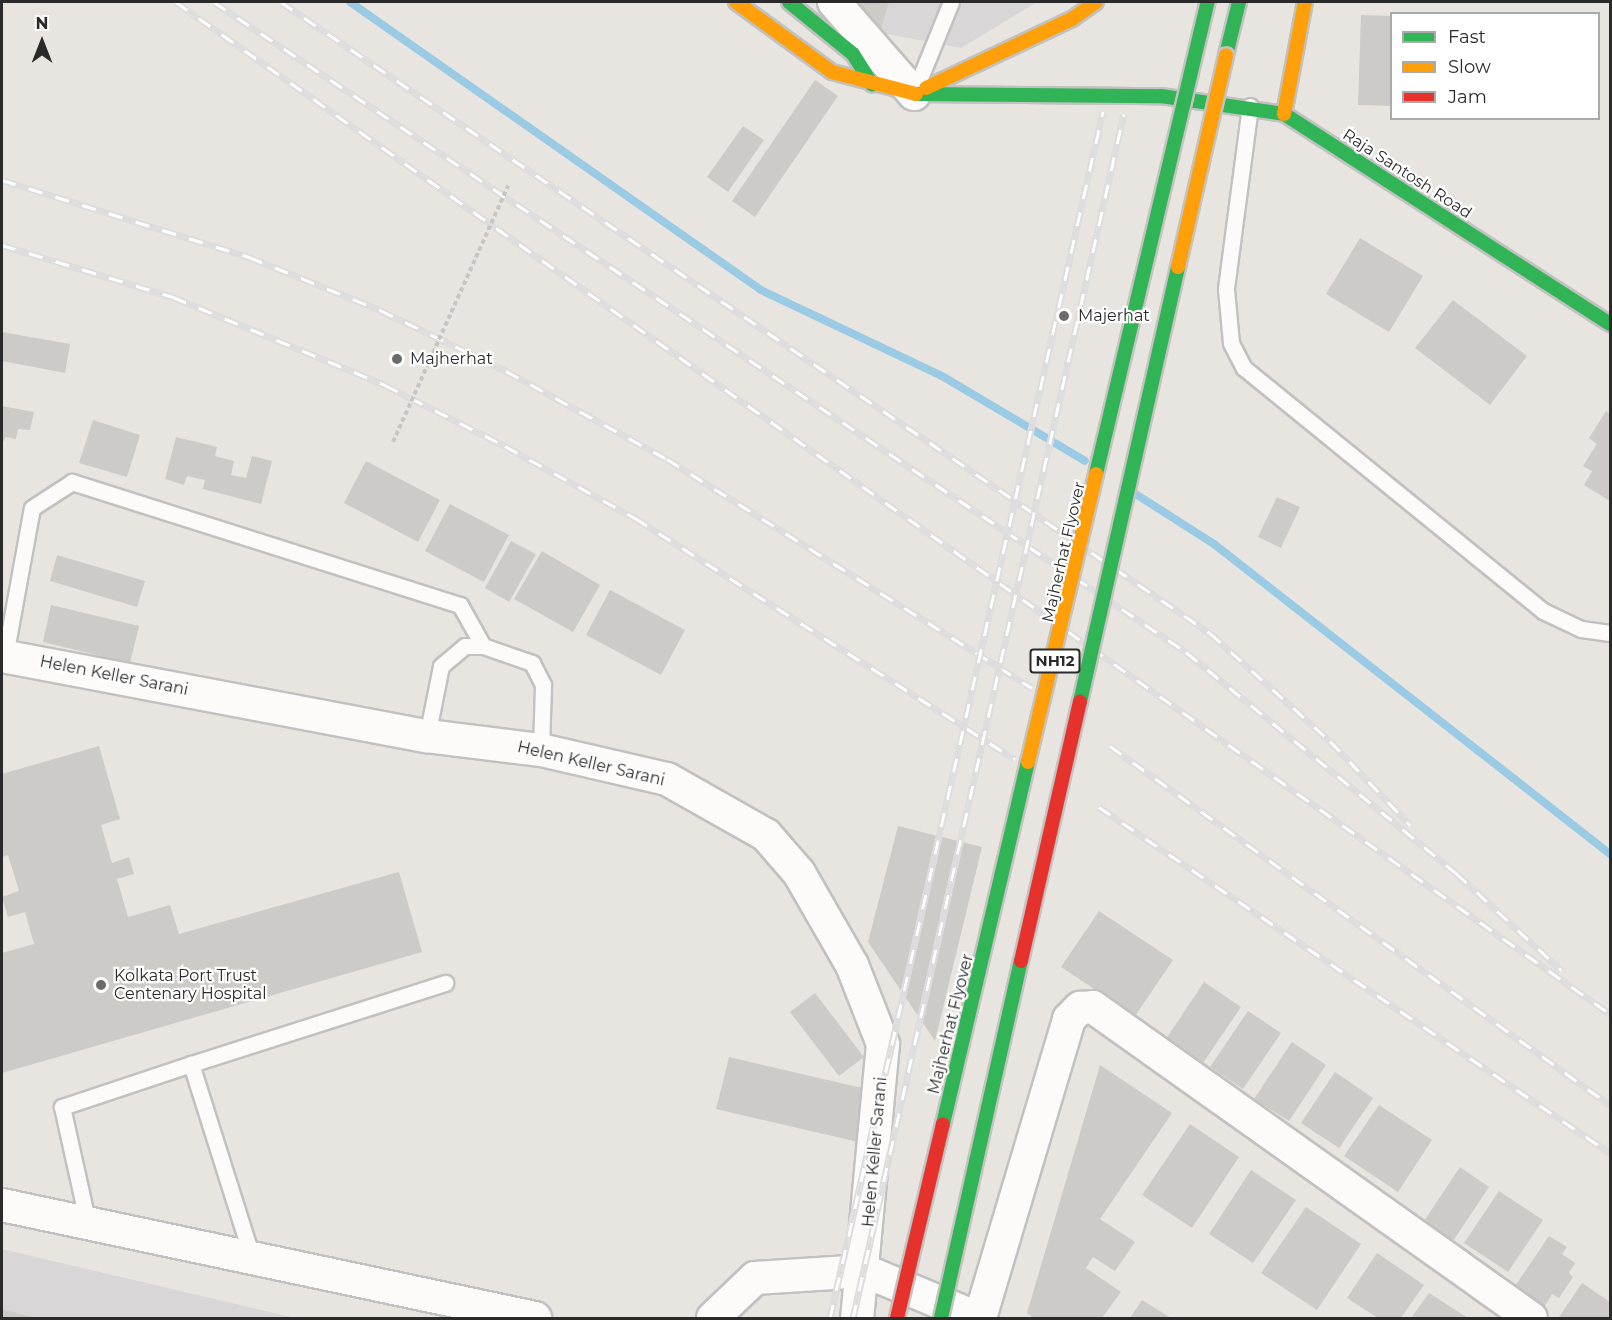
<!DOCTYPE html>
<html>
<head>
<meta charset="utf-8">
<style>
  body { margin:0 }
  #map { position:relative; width:1612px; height:1320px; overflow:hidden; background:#e8e5e0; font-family:Montserrat,sans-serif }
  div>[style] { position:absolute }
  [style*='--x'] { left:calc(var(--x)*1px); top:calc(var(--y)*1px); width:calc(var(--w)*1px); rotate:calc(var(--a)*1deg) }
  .industrial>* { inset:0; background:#d9d6d7 }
  .stream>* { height:8px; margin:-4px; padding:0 4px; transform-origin:4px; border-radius:4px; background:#9acae4 }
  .building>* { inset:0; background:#cdcbc7 }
  .roads { filter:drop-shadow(2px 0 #c2c1c1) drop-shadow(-2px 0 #c2c1c1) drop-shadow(0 2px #c2c1c1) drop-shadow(0 -2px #c2c1c1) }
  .lane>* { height:15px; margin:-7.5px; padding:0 7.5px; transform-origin:7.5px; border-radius:7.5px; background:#fcfbfa }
  .street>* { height:32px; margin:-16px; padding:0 16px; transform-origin:16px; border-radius:16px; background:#fcfbfa }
  .fast>* { height:14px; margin:-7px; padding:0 7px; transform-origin:7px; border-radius:7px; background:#30b455 }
  .slow>* { height:14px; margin:-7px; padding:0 7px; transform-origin:7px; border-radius:7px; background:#ff9f0a }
  .rail>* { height:7px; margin-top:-3.5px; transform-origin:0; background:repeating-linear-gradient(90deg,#fff 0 14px,#deddde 0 28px); box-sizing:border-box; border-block:2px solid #deddde }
  .path-bridge>* { height:4px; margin-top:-2px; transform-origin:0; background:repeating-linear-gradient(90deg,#c6c6c5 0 4.5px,transparent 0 7.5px) }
  .bridges { filter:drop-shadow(2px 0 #c4c3c1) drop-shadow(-2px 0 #c4c3c1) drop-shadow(0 2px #c4c3c1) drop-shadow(0 -2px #c4c3c1) }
  .fast-bridge>* { height:14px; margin:-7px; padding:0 7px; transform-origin:7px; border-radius:7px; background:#30b455 }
  .slow-bridge>* { height:14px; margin:-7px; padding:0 7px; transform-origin:7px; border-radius:7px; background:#ff9f0a }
  .jam-bridge>* { height:14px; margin:-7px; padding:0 7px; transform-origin:7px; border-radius:7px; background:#e5322d }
  .dots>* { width:16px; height:16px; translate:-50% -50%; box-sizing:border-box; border:3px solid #fff; border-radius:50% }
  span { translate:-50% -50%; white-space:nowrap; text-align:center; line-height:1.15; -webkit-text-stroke:4.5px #fff; paint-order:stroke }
  .shield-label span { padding:2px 4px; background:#fff; border:2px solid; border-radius:4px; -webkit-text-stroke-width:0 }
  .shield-label { font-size:15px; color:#2a2a2a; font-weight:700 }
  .street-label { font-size:16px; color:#2a2a2a }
  .poi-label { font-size:16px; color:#2a2a2a }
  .left { translate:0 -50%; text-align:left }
  .frame { position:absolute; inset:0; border:3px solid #2a2a2a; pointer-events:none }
  .legend { position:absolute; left:1390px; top:12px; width:210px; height:108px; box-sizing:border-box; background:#fff; border:2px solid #aaa; margin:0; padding:8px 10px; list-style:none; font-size:18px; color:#2a2a2a }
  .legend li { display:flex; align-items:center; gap:12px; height:30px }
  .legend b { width:30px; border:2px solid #aaa }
  .north { position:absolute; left:12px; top:12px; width:60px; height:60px; -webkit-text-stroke:4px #fff; paint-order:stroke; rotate:0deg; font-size:16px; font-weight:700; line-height:24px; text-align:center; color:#2a2a2a }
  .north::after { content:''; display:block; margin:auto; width:21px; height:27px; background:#2a2a2a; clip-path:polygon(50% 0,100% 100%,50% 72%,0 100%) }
</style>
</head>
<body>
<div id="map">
  <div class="industrial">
    <div style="clip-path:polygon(840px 2px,1037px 2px,961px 48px,876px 32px)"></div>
    <div style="clip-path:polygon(2px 1249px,295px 1318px,2px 1318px)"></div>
  </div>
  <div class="stream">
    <div style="--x:350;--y:2;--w:502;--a:35.02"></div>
    <div style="--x:761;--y:290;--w:200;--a:25.4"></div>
    <div style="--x:942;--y:376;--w:166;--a:30.7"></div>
    <div style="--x:1134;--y:493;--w:95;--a:32.5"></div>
    <div style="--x:1214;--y:544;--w:503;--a:38.05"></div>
  </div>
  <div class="building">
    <div style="clip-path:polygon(851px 2px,889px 2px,881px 28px)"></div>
    <div style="clip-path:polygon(1361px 15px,1392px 16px,1392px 106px,1358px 105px)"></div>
    <div style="clip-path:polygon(815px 80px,838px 96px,755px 217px,732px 201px)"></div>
    <div style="clip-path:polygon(743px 126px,764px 140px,728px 192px,707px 177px)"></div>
    <div style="clip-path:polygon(1360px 238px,1423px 276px,1389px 332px,1326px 294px)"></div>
    <div style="clip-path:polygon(1453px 300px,1527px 356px,1490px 405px,1415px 348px)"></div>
    <div style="clip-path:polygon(2px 332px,70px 344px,65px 373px,2px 361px)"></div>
    <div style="clip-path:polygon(2px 406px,34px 412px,30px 430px,18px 429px,16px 439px,6px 437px,2px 443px)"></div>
    <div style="clip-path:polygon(1606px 411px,1610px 414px,1610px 501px,1584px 485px,1592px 471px,1583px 466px,1597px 444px,1589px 438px)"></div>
    <div style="clip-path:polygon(93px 420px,140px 435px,127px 477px,79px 463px)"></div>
    <div style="clip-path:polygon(176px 437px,217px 447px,215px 456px,234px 461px,231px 475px,246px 478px,252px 456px,272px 461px,261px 504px,203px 489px,205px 480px,187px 476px,184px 485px,165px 479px)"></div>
    <div style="clip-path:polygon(366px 461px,440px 500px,418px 542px,344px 503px)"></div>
    <div style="clip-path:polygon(1277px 497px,1300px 507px,1281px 548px,1258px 537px)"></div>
    <div style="clip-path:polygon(450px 504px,509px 535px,484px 582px,425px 551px)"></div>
    <div style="clip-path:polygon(511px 541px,536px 554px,509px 602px,485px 588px)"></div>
    <div style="clip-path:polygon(542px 551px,600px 585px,573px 632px,514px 599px)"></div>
    <div style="clip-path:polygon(57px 555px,145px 581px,137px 607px,50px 581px)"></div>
    <div style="clip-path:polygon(610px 590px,685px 630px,661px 675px,586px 635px)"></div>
    <div style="clip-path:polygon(51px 605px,139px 626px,130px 663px,43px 642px)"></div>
    <div style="clip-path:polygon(99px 746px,120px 819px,101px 825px,112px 863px,129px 857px,134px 874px,117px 879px,128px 917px,170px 905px,179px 934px,399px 872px,422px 952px,2px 1073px,2px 953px,34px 944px,25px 912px,8px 917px,2px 897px,19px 891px,8px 855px,2px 857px,2px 774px)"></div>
    <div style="clip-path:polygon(898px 826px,982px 847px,935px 1041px,868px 942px)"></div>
    <div style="clip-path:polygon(1099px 911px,1173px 960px,1135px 1016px,1061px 967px)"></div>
    <div style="clip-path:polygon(1204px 982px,1241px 1007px,1203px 1063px,1166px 1039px)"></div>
    <div style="clip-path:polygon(815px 993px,864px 1057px,839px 1076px,790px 1012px)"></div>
    <div style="clip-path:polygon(1248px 1011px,1281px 1033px,1243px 1089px,1210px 1067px)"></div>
    <div style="clip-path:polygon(1292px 1042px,1326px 1065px,1289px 1121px,1254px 1099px)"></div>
    <div style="clip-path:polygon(729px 1057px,879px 1092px,867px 1144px,716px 1109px)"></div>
    <div style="clip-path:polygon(1100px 1065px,1172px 1113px,1100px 1219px,1135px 1242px,1115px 1271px,1093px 1257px,1086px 1268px,1121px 1292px,1102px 1318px,1033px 1318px,1027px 1313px)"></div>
    <div style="clip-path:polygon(1335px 1072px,1373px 1098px,1339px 1148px,1301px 1123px)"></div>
    <div style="clip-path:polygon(1379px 1105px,1432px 1140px,1398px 1192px,1344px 1156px)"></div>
    <div style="clip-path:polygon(1190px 1124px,1239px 1157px,1192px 1228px,1142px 1195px)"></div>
    <div style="clip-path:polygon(1460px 1167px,1489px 1187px,1453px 1241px,1424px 1221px)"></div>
    <div style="clip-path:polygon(1251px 1170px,1296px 1200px,1253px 1263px,1209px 1234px)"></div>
    <div style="clip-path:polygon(1499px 1191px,1543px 1220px,1508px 1272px,1464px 1243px)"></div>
    <div style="clip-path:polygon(1306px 1207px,1361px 1244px,1317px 1310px,1261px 1273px)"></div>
    <div style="clip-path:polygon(1549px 1236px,1567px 1247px,1562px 1254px,1575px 1263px,1569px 1273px,1573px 1277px,1559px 1298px,1552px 1294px,1545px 1306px,1530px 1296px,1526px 1302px,1511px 1292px)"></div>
    <div style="clip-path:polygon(1377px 1253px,1424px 1285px,1401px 1318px,1378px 1318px,1347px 1298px)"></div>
    <div style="clip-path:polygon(1582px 1283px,1610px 1302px,1610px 1318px,1559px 1317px)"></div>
    <div style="clip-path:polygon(1429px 1293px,1468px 1318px,1411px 1318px)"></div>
    <div style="clip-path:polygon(1142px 1300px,1171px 1318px,1130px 1318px)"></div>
    <div style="clip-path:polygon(2px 1309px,37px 1318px,2px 1318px)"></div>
  </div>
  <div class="roads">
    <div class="lane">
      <div style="--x:916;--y:88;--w:93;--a:-67.9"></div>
      <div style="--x:1250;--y:106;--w:185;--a:97.5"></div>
      <div style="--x:1226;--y:289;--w:54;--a:84.7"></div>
      <div style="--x:1231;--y:343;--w:28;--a:63"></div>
      <div style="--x:1244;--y:368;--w:385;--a:39.1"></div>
      <div style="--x:1543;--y:611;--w:42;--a:25.3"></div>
      <div style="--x:1581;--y:629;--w:29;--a:8"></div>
      <div style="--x:5;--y:656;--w:150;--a:-79.7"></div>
      <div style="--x:32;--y:508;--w:48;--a:-33"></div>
      <div style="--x:72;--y:482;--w:407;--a:17.6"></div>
      <div style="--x:460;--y:605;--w:47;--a:60.7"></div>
      <div style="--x:427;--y:736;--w:71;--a:-78.7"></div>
      <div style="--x:441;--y:666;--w:31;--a:-40"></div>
      <div style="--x:465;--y:646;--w:18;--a:0"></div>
      <div style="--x:483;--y:646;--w:52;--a:19.1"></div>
      <div style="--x:532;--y:663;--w:25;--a:63"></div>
      <div style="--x:543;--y:685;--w:65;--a:91.8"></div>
      <div style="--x:191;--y:1064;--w:267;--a:-17.7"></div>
      <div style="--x:88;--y:1224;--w:120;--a:-102.5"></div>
      <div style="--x:62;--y:1107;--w:136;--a:-18.4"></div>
      <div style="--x:191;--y:1064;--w:202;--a:72.5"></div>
    </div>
    <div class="street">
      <div style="--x:834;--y:2;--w:122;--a:49"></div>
      <div style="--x:2;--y:656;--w:432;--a:10.7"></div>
      <div style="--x:427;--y:736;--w:115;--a:7"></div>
      <div style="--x:541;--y:750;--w:129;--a:13"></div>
      <div style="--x:667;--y:779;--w:114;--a:29.5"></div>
      <div style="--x:766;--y:835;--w:50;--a:49"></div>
      <div style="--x:799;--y:873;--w:106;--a:60.1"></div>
      <div style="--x:852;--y:965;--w:85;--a:68.6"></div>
      <div style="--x:883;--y:1044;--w:275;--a:95.4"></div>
      <div style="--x:2;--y:1205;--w:545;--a:11.97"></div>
      <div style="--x:713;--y:1318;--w:58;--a:-43.6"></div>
      <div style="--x:755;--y:1278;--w:110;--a:-3.6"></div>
      <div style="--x:865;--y:1271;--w:112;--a:22.7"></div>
      <div style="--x:980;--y:1318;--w:312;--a:-73.4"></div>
      <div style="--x:1069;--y:1019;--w:16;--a:-45"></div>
      <div style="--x:1080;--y:1008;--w:13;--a:-4"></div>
      <div style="--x:1093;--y:1007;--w:537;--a:35.38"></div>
    </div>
    <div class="fast">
      <div style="--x:789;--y:2;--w:82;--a:39.1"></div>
      <div style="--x:853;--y:54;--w:36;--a:58"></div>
      <div style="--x:1226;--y:55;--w:55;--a:-76.2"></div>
      <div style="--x:916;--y:94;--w:245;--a:0.5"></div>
      <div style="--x:1161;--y:96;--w:124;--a:8.3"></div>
      <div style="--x:1284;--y:114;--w:388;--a:32.8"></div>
    </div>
    <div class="slow">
      <div style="--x:736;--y:2;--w:119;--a:36.1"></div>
      <div style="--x:832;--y:72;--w:87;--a:14.7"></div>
      <div style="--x:926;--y:88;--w:161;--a:-25.3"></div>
      <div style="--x:1072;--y:19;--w:29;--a:-35"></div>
      <div style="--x:1284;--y:114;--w:114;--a:-79.4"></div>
    </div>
  </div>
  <div class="rail">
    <div style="--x:176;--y:2;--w:1755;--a:35.21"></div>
    <div style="--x:214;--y:2;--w:1169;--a:33.77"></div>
    <div style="--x:1186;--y:652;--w:349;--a:39.3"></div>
    <div style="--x:1456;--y:873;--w:143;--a:42.7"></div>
    <div style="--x:281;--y:2;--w:1123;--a:34.19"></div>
    <div style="--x:1210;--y:633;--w:161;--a:42"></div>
    <div style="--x:1330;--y:741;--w:116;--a:46.4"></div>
    <div style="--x:2;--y:180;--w:259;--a:17.3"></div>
    <div style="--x:249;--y:257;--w:141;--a:22"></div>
    <div style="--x:380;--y:310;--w:140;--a:25.8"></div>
    <div style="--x:506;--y:371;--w:183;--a:28.7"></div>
    <div style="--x:667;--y:459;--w:431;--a:32.1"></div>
    <div style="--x:2;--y:245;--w:179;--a:16.9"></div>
    <div style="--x:173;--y:297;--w:230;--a:22.5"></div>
    <div style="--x:385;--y:385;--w:135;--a:26.9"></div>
    <div style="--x:505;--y:446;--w:149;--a:29"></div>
    <div style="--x:635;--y:518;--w:450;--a:32.4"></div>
    <div style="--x:1110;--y:746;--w:616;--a:35.68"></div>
    <div style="--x:1099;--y:807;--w:617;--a:34.1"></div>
    <div style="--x:830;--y:1318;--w:1237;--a:-77.25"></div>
    <div style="--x:853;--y:1318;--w:1234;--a:-77.32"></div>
  </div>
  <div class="path-bridge">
    <div style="--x:393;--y:442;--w:281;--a:-65.8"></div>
  </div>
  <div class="bridges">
    <div class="fast-bridge">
      <div style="--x:1096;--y:474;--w:485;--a:-76.7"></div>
      <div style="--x:1080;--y:702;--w:446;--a:-77.3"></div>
      <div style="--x:943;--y:1124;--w:372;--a:-76.8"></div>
      <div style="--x:941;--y:1318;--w:366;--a:-77.4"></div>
    </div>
    <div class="slow-bridge">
      <div style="--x:1178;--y:267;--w:217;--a:-77.2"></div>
      <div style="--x:1028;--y:762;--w:296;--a:-76.7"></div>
    </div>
    <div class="jam-bridge">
      <div style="--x:1021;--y:961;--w:266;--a:-77.2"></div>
      <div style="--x:897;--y:1318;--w:199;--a:-76.7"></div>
    </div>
  </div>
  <div class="dots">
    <div style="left:1064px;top:316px;background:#6c6b6a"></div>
    <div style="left:397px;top:359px;background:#6c6b6a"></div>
    <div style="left:101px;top:985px;background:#6c6b6a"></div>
  </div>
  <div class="shield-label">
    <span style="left:1055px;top:661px">NH12</span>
  </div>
  <div class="street-label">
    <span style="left:1407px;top:174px;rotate:33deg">Raja Santosh Road</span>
    <span style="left:1064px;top:552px;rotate:-77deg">Majherhat Flyover</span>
    <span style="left:114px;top:676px;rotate:11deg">Helen Keller Sarani</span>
    <span style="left:591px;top:764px;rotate:13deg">Helen Keller Sarani</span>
    <span style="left:951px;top:1024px;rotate:-76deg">Majherhat Flyover</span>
    <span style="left:875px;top:1152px;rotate:-85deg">Helen Keller Sarani</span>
  </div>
  <div class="poi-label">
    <span class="left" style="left:1078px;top:316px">Majerhat</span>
    <span class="left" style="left:410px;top:359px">Majherhat</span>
    <span class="left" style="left:114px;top:985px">Kolkata Port Trust<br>Centenary Hospital</span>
  </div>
  <div class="frame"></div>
  <ul class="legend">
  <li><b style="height:8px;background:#30b455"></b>Fast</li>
  <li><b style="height:8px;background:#ff9f0a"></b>Slow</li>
  <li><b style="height:8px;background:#e5322d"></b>Jam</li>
  </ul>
  <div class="north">N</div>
</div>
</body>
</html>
